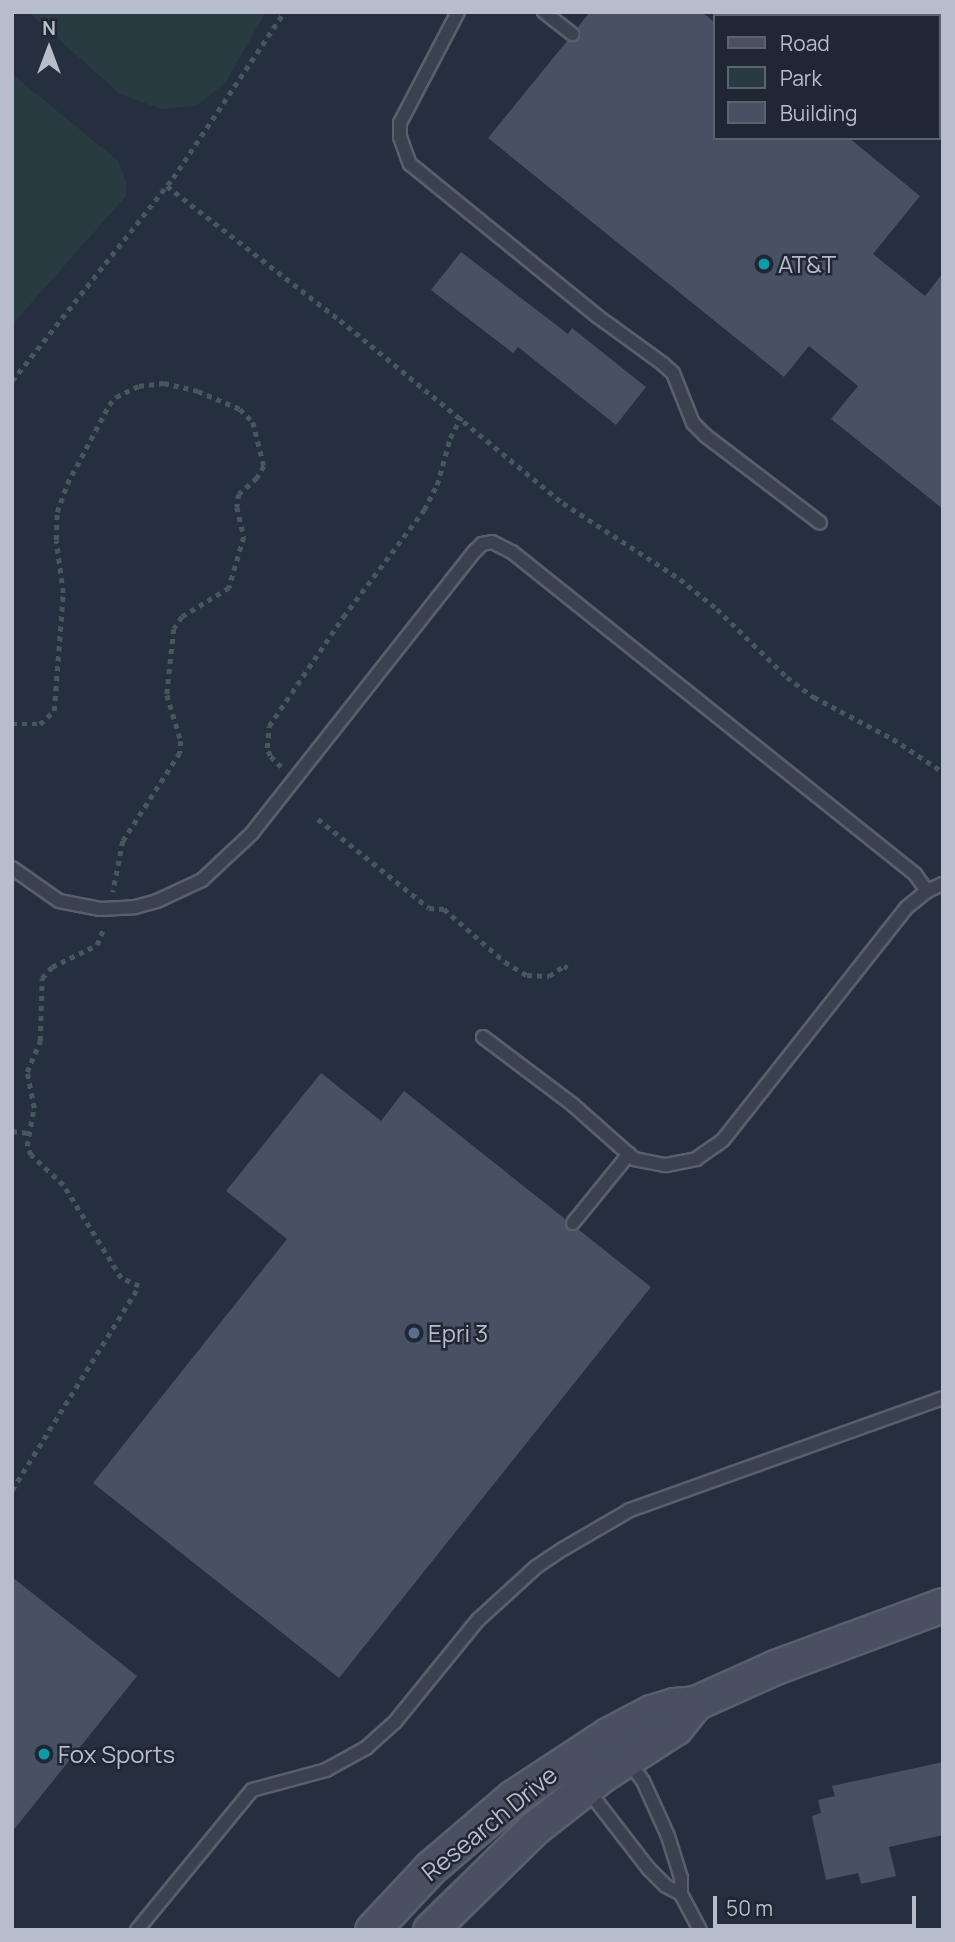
<!DOCTYPE html>
<html>
<head>
<meta charset="utf-8">
<style>
  body { margin:0 }
  #map { position:relative; width:955px; height:1942px; overflow:hidden; background:#262f3f; font-family:Manrope,sans-serif }
  div>[style] { position:absolute }
  [style*='--x'] { left:calc(var(--x)*1px); top:calc(var(--y)*1px); width:calc(var(--w)*1px); rotate:calc(var(--a)*1deg) }
  .green>* { inset:0; background:#283b40 }
  .building>* { inset:0; background:#475163 }
  .path>* { height:4.5px; margin-top:-2.25px; transform-origin:0; background:repeating-linear-gradient(90deg,#46585d 0 5px,transparent 0 10px) }
  .roads { filter:drop-shadow(2px 0 #585f6d) drop-shadow(-2px 0 #585f6d) drop-shadow(0 2px #585f6d) drop-shadow(0 -2px #585f6d) }
  .lane>* { height:12px; margin:-6px; padding:0 6px; transform-origin:6px; border-radius:6px; background:#3a414f }
  .secondary>* { height:33px; margin:-16.5px; padding:0 16.5px; transform-origin:16.5px; border-radius:16.5px; background:#485062 }
  .dots>* { width:19px; height:19px; translate:-50% -50%; box-sizing:border-box; border:4px solid #1f2634; border-radius:50% }
  span { translate:-50% -50%; white-space:nowrap; text-align:center; line-height:1.15; -webkit-text-stroke:5px #1f2634; paint-order:stroke }
  .poi-label { font-size:24px; color:#b7bdca }
  .left { translate:0 -50%; text-align:left }
  .street-label { font-size:24px; color:#b7bdca }
  .frame { position:absolute; inset:0; border:14px solid #b7bdca; pointer-events:none }
  .legend { position:absolute; left:713px; top:14px; width:228px; height:126px; box-sizing:border-box; background:#1f2634; border:2px solid #5c6270; margin:0; padding:9px 12px; list-style:none; font-size:21px; color:#b7bdca }
  .legend li { display:flex; align-items:center; gap:14px; height:35px }
  .legend b { width:35px; border:2px solid #5c6270 }
  .north { position:absolute; left:14px; top:14px; width:70px; height:70px; -webkit-text-stroke:5px #1f2634; paint-order:stroke; rotate:0deg; font-size:19px; font-weight:700; line-height:28px; text-align:center; color:#b7bdca }
  .north::after { content:''; display:block; margin:auto; width:24px; height:32px; background:#b7bdca; clip-path:polygon(50% 0,100% 100%,50% 72%,0 100%) }
  .scale { position:absolute; left:713px; top:1896px; width:203px; height:32px; box-sizing:border-box; border:4px solid #b7bdca; border-top:0; padding-left:9px; font-size:21px; line-height:24px; white-space:nowrap; color:#b7bdca; -webkit-text-stroke:5px #1f2634; paint-order:stroke }
</style>
</head>
<body>
<div id="map">
  <div class="green">
    <div style="clip-path:polygon(28px 12px,266px 12px,225px 83px,196px 106px,161px 109px,120px 94px)"></div>
    <div style="clip-path:polygon(12px 74px,117px 160px,126px 181px,126px 196px,12px 325px)"></div>
  </div>
  <div class="building">
    <div style="clip-path:polygon(590px 12px,702px 12px,715px 23px,715px 138px,849px 138px,920px 196px,873px 254px,925px 296px,943px 273px,943px 509px,831px 419px,858px 386px,809px 346px,784px 377px,488px 138px,567px 41px,578px 40px,581px 35px,578px 27px)"></div>
    <div style="clip-path:polygon(461px 252px,568px 334px,572px 328px,646px 387px,616px 425px,518px 347px,513px 353px,431px 290px)"></div>
    <div style="clip-path:polygon(321px 1073px,381px 1121px,404px 1091px,565px 1219px,568px 1230px,579px 1230px,651px 1287px,339px 1678px,93px 1483px,287px 1239px,226px 1191px)"></div>
    <div style="clip-path:polygon(12px 1577px,137px 1676px,12px 1832px)"></div>
    <div style="clip-path:polygon(943px 1762px,943px 1835px,889px 1847px,896px 1876px,861px 1884px,858px 1873px,826px 1880px,812px 1816px,821px 1813px,818px 1800px,835px 1796px,832px 1786px)"></div>
  </div>
  <div class="path">
    <div style="--x:167;--y:186;--w:219;--a:37.8"></div>
    <div style="--x:340;--y:320;--w:288;--a:39.4"></div>
    <div style="--x:563;--y:503;--w:140;--a:33"></div>
    <div style="--x:680;--y:579;--w:48;--a:39"></div>
    <div style="--x:717;--y:609;--w:98;--a:44.2"></div>
    <div style="--x:787;--y:677;--w:34;--a:37"></div>
    <div style="--x:814;--y:697;--w:89;--a:28"></div>
    <div style="--x:893;--y:739;--w:60;--a:33.4"></div>
    <div style="--x:12;--y:381;--w:259;--a:-51.6"></div>
    <div style="--x:173;--y:178;--w:200;--a:-56.2"></div>
    <div style="--x:12;--y:724;--w:28;--a:0"></div>
    <div style="--x:40;--y:724;--w:19;--a:-43"></div>
    <div style="--x:54;--y:711;--w:118;--a:-85.6"></div>
    <div style="--x:63;--y:593;--w:53;--a:-97.5"></div>
    <div style="--x:56;--y:540;--w:28;--a:-88"></div>
    <div style="--x:57;--y:512;--w:30;--a:-70"></div>
    <div style="--x:67;--y:484;--w:89;--a:-62"></div>
    <div style="--x:109;--y:405;--w:11;--a:-49"></div>
    <div style="--x:116;--y:397;--w:25;--a:-26"></div>
    <div style="--x:139;--y:386;--w:25;--a:-7"></div>
    <div style="--x:164;--y:383;--w:35;--a:13"></div>
    <div style="--x:198;--y:391;--w:46;--a:23.2"></div>
    <div style="--x:240;--y:409;--w:18;--a:45"></div>
    <div style="--x:253;--y:422;--w:45;--a:76"></div>
    <div style="--x:264;--y:466;--w:14;--a:120"></div>
    <div style="--x:257;--y:478;--w:24;--a:138"></div>
    <div style="--x:239;--y:494;--w:13;--a:99"></div>
    <div style="--x:237;--y:507;--w:31;--a:77"></div>
    <div style="--x:244;--y:537;--w:53;--a:106.4"></div>
    <div style="--x:229;--y:588;--w:55;--a:148.3"></div>
    <div style="--x:182;--y:617;--w:14;--a:124"></div>
    <div style="--x:174;--y:629;--w:66;--a:96.1"></div>
    <div style="--x:167;--y:695;--w:48;--a:73.1"></div>
    <div style="--x:181;--y:741;--w:12;--a:95"></div>
    <div style="--x:180;--y:753;--w:105;--a:122.9"></div>
    <div style="--x:123;--y:841;--w:52;--a:101.1"></div>
    <div style="--x:281;--y:767;--w:16;--a:-135"></div>
    <div style="--x:270;--y:756;--w:9;--a:-111"></div>
    <div style="--x:267;--y:748;--w:22;--a:-85"></div>
    <div style="--x:269;--y:726;--w:132;--a:-55.8"></div>
    <div style="--x:343;--y:617;--w:134;--a:-52.9"></div>
    <div style="--x:424;--y:510;--w:28;--a:-63"></div>
    <div style="--x:437;--y:485;--w:49;--a:-74.5"></div>
    <div style="--x:450;--y:438;--w:24;--a:-62"></div>
    <div style="--x:318;--y:819;--w:142;--a:38.7"></div>
    <div style="--x:429;--y:908;--w:15;--a:4"></div>
    <div style="--x:444;--y:909;--w:81;--a:41"></div>
    <div style="--x:505;--y:962;--w:26;--a:31"></div>
    <div style="--x:527;--y:975;--w:22;--a:3"></div>
    <div style="--x:549;--y:976;--w:18;--a:-34"></div>
    <div style="--x:564;--y:966;--w:4;--a:27"></div>
    <div style="--x:12;--y:1131;--w:16;--a:7"></div>
    <div style="--x:12;--y:1490;--w:240;--a:-58.1"></div>
    <div style="--x:139;--y:1286;--w:20;--a:-156"></div>
    <div style="--x:121;--y:1278;--w:110;--a:-121.9"></div>
    <div style="--x:63;--y:1185;--w:44;--a:-136.8"></div>
    <div style="--x:31;--y:1155;--w:10;--a:-114"></div>
    <div style="--x:27;--y:1146;--w:39;--a:-80"></div>
    <div style="--x:34;--y:1108;--w:37;--a:-101"></div>
    <div style="--x:27;--y:1072;--w:34;--a:-67"></div>
    <div style="--x:40;--y:1041;--w:63;--a:-88.2"></div>
    <div style="--x:42;--y:978;--w:15;--a:-48"></div>
    <div style="--x:52;--y:967;--w:50;--a:-26.1"></div>
    <div style="--x:97;--y:945;--w:19;--a:-69"></div>
  </div>
  <div class="roads">
    <div class="lane">
      <div style="--x:458;--y:12;--w:125;--a:117.6"></div>
      <div style="--x:400;--y:123;--w:14;--a:90"></div>
      <div style="--x:400;--y:137;--w:29;--a:70"></div>
      <div style="--x:410;--y:164;--w:241;--a:39.1"></div>
      <div style="--x:597;--y:316;--w:82;--a:36"></div>
      <div style="--x:663;--y:364;--w:13;--a:42"></div>
      <div style="--x:673;--y:373;--w:54;--a:68.2"></div>
      <div style="--x:693;--y:423;--w:18;--a:45"></div>
      <div style="--x:706;--y:436;--w:143;--a:37.3"></div>
      <div style="--x:544;--y:12;--w:36;--a:38"></div>
      <div style="--x:939;--y:115;--w:6;--a:-45"></div>
      <div style="--x:12;--y:868;--w:57;--a:35.1"></div>
      <div style="--x:59;--y:901;--w:42;--a:11"></div>
      <div style="--x:100;--y:909;--w:35;--a:-3"></div>
      <div style="--x:135;--y:907;--w:23;--a:-15"></div>
      <div style="--x:157;--y:901;--w:50;--a:-25"></div>
      <div style="--x:202;--y:880;--w:69;--a:-43.2"></div>
      <div style="--x:252;--y:833;--w:360;--a:-51.7"></div>
      <div style="--x:475;--y:551;--w:10;--a:-45"></div>
      <div style="--x:482;--y:544;--w:10;--a:-11"></div>
      <div style="--x:492;--y:542;--w:22;--a:27"></div>
      <div style="--x:512;--y:552;--w:516;--a:38.63"></div>
      <div style="--x:915;--y:874;--w:21;--a:55"></div>
      <div style="--x:483;--y:1037;--w:111;--a:37"></div>
      <div style="--x:572;--y:1104;--w:83;--a:41.6"></div>
      <div style="--x:634;--y:1159;--w:33;--a:11"></div>
      <div style="--x:666;--y:1165;--w:31;--a:-11"></div>
      <div style="--x:696;--y:1159;--w:33;--a:-35"></div>
      <div style="--x:723;--y:1140;--w:295;--a:-51.7"></div>
      <div style="--x:906;--y:908;--w:27;--a:-39"></div>
      <div style="--x:927;--y:891;--w:17;--a:-24"></div>
      <div style="--x:573;--y:1223;--w:89;--a:-50.9"></div>
      <div style="--x:587;--y:1789;--w:100;--a:52.3"></div>
      <div style="--x:648;--y:1868;--w:25;--a:45"></div>
      <div style="--x:666;--y:1886;--w:17;--a:28"></div>
      <div style="--x:681;--y:1894;--w:16;--a:-90"></div>
      <div style="--x:681;--y:1878;--w:44;--a:-107.2"></div>
      <div style="--x:668;--y:1836;--w:60;--a:-114.4"></div>
      <div style="--x:643;--y:1781;--w:27;--a:-126"></div>
      <div style="--x:681;--y:1894;--w:41;--a:62.2"></div>
      <div style="--x:137;--y:1930;--w:181;--a:-50.6"></div>
      <div style="--x:252;--y:1790;--w:77;--a:-15.1"></div>
      <div style="--x:326;--y:1770;--w:46;--a:-28.8"></div>
      <div style="--x:366;--y:1748;--w:39;--a:-42"></div>
      <div style="--x:395;--y:1722;--w:132;--a:-50.9"></div>
      <div style="--x:478;--y:1620;--w:79;--a:-42.4"></div>
      <div style="--x:536;--y:1567;--w:32;--a:-34"></div>
      <div style="--x:563;--y:1549;--w:78;--a:-30.2"></div>
      <div style="--x:630;--y:1510;--w:332;--a:-19.7"></div>
    </div>
    <div class="secondary">
      <div style="--x:372;--y:1930;--w:86;--a:-46.9"></div>
      <div style="--x:431;--y:1867;--w:108;--a:-40.5"></div>
      <div style="--x:513;--y:1797;--w:115;--a:-33.3"></div>
      <div style="--x:609;--y:1734;--w:47;--a:-27.6"></div>
      <div style="--x:651;--y:1712;--w:24;--a:-17"></div>
      <div style="--x:674;--y:1705;--w:21;--a:-5"></div>
      <div style="--x:695;--y:1703;--w:88;--a:-24.2"></div>
      <div style="--x:775;--y:1667;--w:179;--a:-20.3"></div>
      <div style="--x:430;--y:1930;--w:146;--a:-44.4"></div>
      <div style="--x:534;--y:1828;--w:88;--a:-38"></div>
      <div style="--x:603;--y:1774;--w:85;--a:-32.6"></div>
      <div style="--x:675;--y:1728;--w:32;--a:-51"></div>
    </div>
  </div>
  <div class="dots">
    <div style="left:764px;top:264px;background:#0f9aa8"></div>
    <div style="left:414px;top:1333px;background:#5c6f8a"></div>
    <div style="left:44px;top:1754px;background:#0f9aa8"></div>
  </div>
  <div class="poi-label">
    <span class="left" style="left:778px;top:264px">AT&amp;T</span>
    <span class="left" style="left:428px;top:1333px">Epri 3</span>
    <span class="left" style="left:58px;top:1754px">Fox Sports</span>
  </div>
  <div class="street-label">
    <span style="left:489px;top:1823px;rotate:-39deg">Research Drive</span>
  </div>
  <div class="frame"></div>
  <ul class="legend">
  <li><b style="height:9px;background:#485062"></b>Road</li>
  <li><b style="height:19px;background:#283b40"></b>Park</li>
  <li><b style="height:19px;background:#475163"></b>Building</li>
  </ul>
  <div class="north">N</div>
  <div class="scale">50 m</div>
</div>
</body>
</html>
